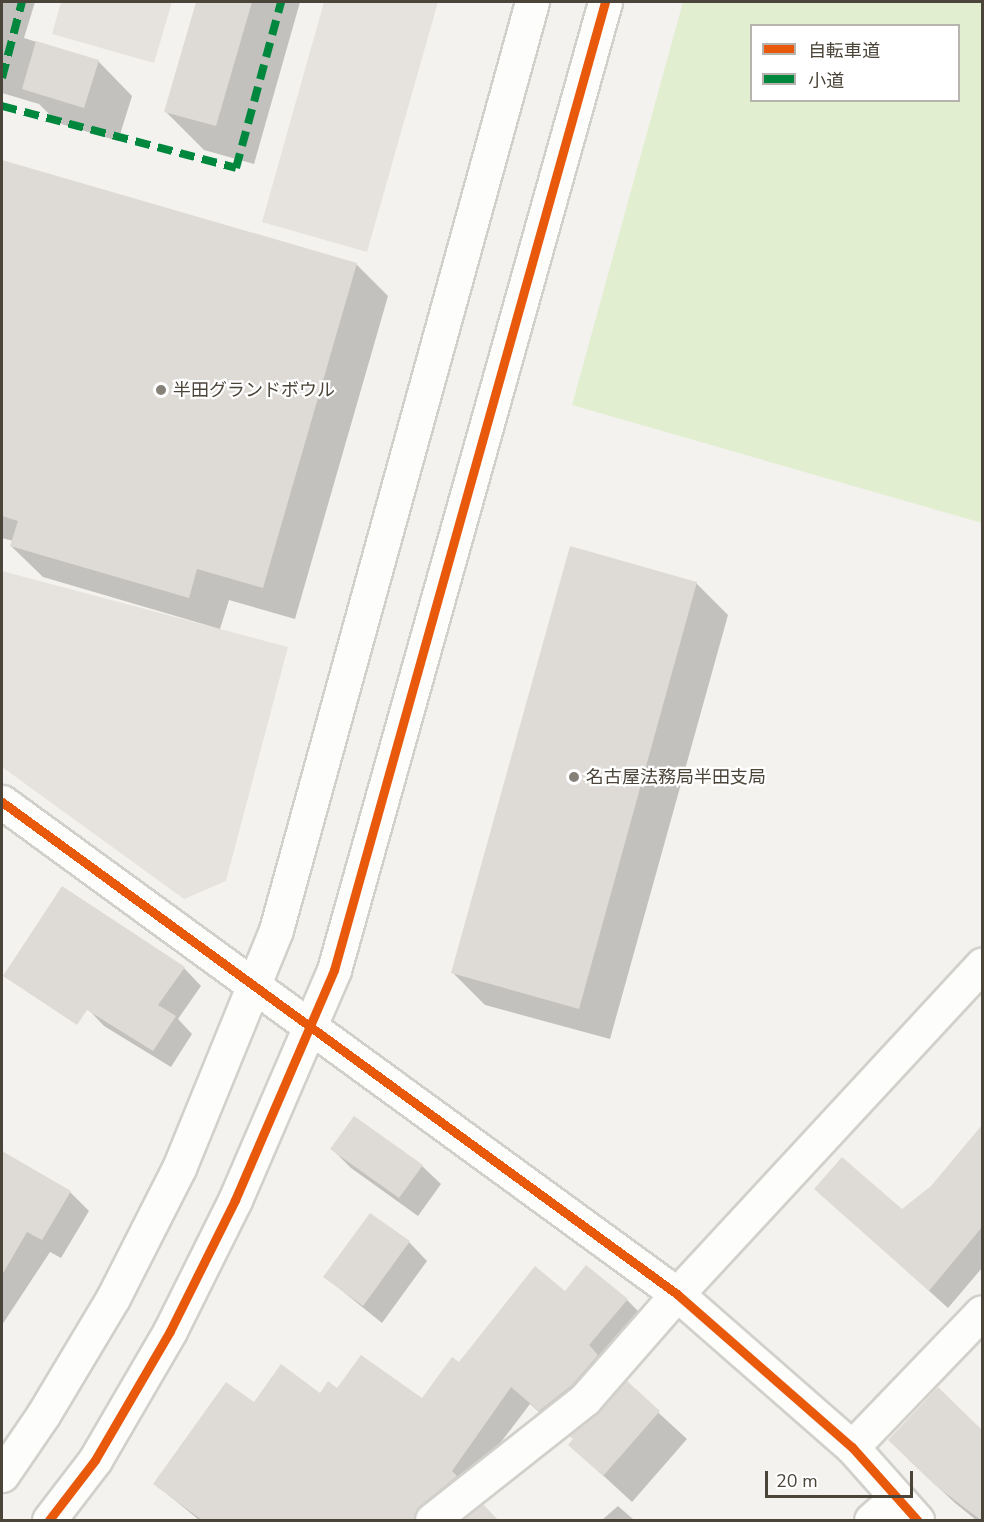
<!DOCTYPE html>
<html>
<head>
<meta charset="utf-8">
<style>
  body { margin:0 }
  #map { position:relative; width:984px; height:1522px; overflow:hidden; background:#f4f2ee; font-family:"Nunito Sans","Noto Sans JP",sans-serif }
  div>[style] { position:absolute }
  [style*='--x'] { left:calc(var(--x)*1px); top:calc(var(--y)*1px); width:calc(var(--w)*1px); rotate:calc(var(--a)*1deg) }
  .green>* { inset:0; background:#e1eecf }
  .parking>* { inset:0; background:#e6e3df }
  .shadow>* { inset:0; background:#0003 }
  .building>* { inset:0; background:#dedbd6 }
  .roads { filter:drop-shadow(2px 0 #d2d0cb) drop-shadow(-2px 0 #d2d0cb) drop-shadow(0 2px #d2d0cb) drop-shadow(0 -2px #d2d0cb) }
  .minor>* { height:33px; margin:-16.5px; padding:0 16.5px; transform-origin:16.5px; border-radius:16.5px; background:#fdfdfc }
  .tertiary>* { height:33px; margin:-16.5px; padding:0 16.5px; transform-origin:16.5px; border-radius:16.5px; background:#fdfdfc }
  .quiet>* { height:8px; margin-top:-4px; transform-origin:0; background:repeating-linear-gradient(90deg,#00873e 0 15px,transparent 0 23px) }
  .cycleway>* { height:9px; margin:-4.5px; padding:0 4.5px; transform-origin:4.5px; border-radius:4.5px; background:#e8590c }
  .dots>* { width:16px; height:16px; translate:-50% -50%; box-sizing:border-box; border:3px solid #fff; border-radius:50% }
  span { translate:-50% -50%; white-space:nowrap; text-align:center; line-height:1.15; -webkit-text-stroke:4.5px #fff; paint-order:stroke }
  .poi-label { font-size:18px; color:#4b4439 }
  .left { translate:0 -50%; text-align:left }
  .frame { position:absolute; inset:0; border:3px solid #4b4439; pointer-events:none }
  .legend { position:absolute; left:750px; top:24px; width:210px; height:78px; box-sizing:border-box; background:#fff; border:2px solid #b7b4b0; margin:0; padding:8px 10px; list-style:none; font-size:18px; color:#4b4439 }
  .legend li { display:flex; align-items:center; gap:12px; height:30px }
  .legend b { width:30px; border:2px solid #b7b4b0 }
  .scale { position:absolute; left:765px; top:1471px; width:148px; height:27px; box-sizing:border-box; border:3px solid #4b4439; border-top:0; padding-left:8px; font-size:18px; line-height:21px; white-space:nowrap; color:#4b4439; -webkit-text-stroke:4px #fff; paint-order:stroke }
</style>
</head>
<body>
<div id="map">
  <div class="green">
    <div style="clip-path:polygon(evenodd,683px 2px,982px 2px,982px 523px,572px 405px,683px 2px,752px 26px,958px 26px,958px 100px,752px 100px,752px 26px)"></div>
  </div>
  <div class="parking">
    <div style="clip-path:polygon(61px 2px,172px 2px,154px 63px,52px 34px)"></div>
    <div style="clip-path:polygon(324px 2px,438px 2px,367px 252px,262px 222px)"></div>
    <div style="clip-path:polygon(2px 571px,288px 647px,226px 881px,184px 899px,2px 767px)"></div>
  </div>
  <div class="shadow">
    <div style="clip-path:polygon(2px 2px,35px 2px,24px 38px,98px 61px,132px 96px,118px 141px,58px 123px,39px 104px,2px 93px)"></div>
    <div style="clip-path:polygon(198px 2px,300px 2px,254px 164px,204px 150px,166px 112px)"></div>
    <div style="clip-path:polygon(2px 162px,357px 265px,388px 296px,295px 619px,229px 600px,220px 629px,43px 577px,11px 546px,13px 541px,2px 538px)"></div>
    <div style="clip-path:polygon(696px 583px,728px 615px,610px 1039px,485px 1005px,453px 973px)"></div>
    <div style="clip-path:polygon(184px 968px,201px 986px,178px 1019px,192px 1034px,171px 1067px,104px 1026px,87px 1008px)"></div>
    <div style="clip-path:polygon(970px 1142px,982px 1153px,982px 1268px,948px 1308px,816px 1189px,902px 1210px,932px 1187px)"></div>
    <div style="clip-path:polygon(332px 1149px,422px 1166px,441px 1184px,418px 1216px,351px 1168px)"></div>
    <div style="clip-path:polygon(2px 1153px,70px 1192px,89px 1211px,61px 1258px,50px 1252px,2px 1325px)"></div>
    <div style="clip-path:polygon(409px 1242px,427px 1261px,382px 1323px,325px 1277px)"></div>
    <div style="clip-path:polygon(565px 1293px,627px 1300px,645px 1318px,558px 1428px,530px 1404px,442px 1520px,199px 1520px,155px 1484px,254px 1405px,338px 1390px,422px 1400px,460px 1364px)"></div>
    <div style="clip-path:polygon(626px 1383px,687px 1439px,632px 1502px,570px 1445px)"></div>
    <div style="clip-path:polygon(938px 1390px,982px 1432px,982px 1520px,976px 1520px,955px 1503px,908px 1459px)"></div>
    <div style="clip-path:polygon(618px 1506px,634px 1520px,602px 1520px)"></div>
  </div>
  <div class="building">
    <div style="clip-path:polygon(196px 2px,252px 2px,216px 126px,164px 112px)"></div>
    <div style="clip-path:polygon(36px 41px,99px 60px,84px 108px,22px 89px)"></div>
    <div style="clip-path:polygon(2px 160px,357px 263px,263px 588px,197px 569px,189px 598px,10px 546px,18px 521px,2px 516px)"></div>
    <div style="clip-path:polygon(570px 546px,697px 582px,579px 1009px,451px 973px)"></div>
    <div style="clip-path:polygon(62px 886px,185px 967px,158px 1005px,176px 1016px,153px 1051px,87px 1010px,77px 1025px,3px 976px)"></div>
    <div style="clip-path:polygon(354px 1116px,423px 1165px,399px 1198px,330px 1149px)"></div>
    <div style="clip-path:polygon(982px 1125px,982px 1227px,929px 1291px,814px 1189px,842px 1157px,902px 1209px,931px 1186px)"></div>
    <div style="clip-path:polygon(2px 1151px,71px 1191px,42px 1240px,27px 1232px,2px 1275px)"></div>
    <div style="clip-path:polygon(370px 1213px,410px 1241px,363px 1306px,323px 1277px)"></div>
    <div style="clip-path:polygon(586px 1265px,628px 1299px,589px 1345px,598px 1355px,572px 1385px,539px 1411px,511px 1387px,452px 1471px,457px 1476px,420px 1506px,414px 1521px,203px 1521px,153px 1484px,226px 1382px,254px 1402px,281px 1364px,320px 1393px,328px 1381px,337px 1388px,361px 1355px,422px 1398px,452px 1357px,459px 1362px,535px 1266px,565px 1291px)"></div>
    <div style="clip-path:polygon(626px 1380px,660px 1411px,603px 1476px,568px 1445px,573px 1439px,569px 1436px,599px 1412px)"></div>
    <div style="clip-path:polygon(938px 1387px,982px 1430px,982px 1521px,935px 1485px,888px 1440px)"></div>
    <div style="clip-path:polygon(483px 1504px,499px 1521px,462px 1521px)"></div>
  </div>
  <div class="roads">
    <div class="minor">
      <div style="--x:2;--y:802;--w:835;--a:36.09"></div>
      <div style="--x:677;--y:1294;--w:232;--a:41.2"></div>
      <div style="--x:852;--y:1447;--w:98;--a:48.3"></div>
      <div style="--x:852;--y:1447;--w:187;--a:-46.1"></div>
      <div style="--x:432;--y:1520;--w:195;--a:-38.3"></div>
      <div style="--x:585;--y:1399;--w:140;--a:-48.8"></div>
      <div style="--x:677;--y:1294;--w:449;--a:-47.2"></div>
      <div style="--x:871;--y:1520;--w:33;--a:-41"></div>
    </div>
    <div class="tertiary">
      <div style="--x:2;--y:1475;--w:73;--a:-55.7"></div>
      <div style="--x:43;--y:1415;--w:136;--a:-59.1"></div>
      <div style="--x:113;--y:1298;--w:146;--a:-63.1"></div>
      <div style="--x:179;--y:1168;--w:257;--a:-67.8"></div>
      <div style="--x:276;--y:930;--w:963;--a:-74.58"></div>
      <div style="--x:49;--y:1520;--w:76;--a:-52.5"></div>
      <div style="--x:95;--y:1460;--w:149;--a:-59.8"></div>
      <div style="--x:170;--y:1331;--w:146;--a:-63.6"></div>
      <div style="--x:235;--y:1200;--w:250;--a:-66.7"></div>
      <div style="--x:334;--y:970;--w:1005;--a:-74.36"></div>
    </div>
  </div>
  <div class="quiet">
    <div style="--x:2;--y:78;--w:79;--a:-75.3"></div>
    <div style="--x:2;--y:106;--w:242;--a:14.8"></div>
    <div style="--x:236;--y:168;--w:172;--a:-74.8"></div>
  </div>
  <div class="cycleway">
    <div style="--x:2;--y:802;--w:835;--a:36.09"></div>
    <div style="--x:677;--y:1294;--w:232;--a:41.2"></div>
    <div style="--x:852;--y:1447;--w:98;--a:48.3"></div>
    <div style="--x:49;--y:1520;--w:76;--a:-52.5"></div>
    <div style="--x:95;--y:1460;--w:149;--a:-59.8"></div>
    <div style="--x:170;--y:1331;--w:146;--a:-63.6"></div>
    <div style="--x:235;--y:1200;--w:250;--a:-66.7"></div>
    <div style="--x:334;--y:970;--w:1005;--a:-74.36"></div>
  </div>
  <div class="dots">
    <div style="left:161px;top:390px;background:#868178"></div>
    <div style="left:574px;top:777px;background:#868178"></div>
  </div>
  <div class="poi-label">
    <span class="left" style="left:173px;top:390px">半田グランドボウル</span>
    <span class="left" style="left:586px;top:777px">名古屋法務局半田支局</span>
  </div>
  <div class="frame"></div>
  <ul class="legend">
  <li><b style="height:8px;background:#e8590c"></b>自転車道</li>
  <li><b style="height:8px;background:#00873e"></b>小道</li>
  </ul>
  <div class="scale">20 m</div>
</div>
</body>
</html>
